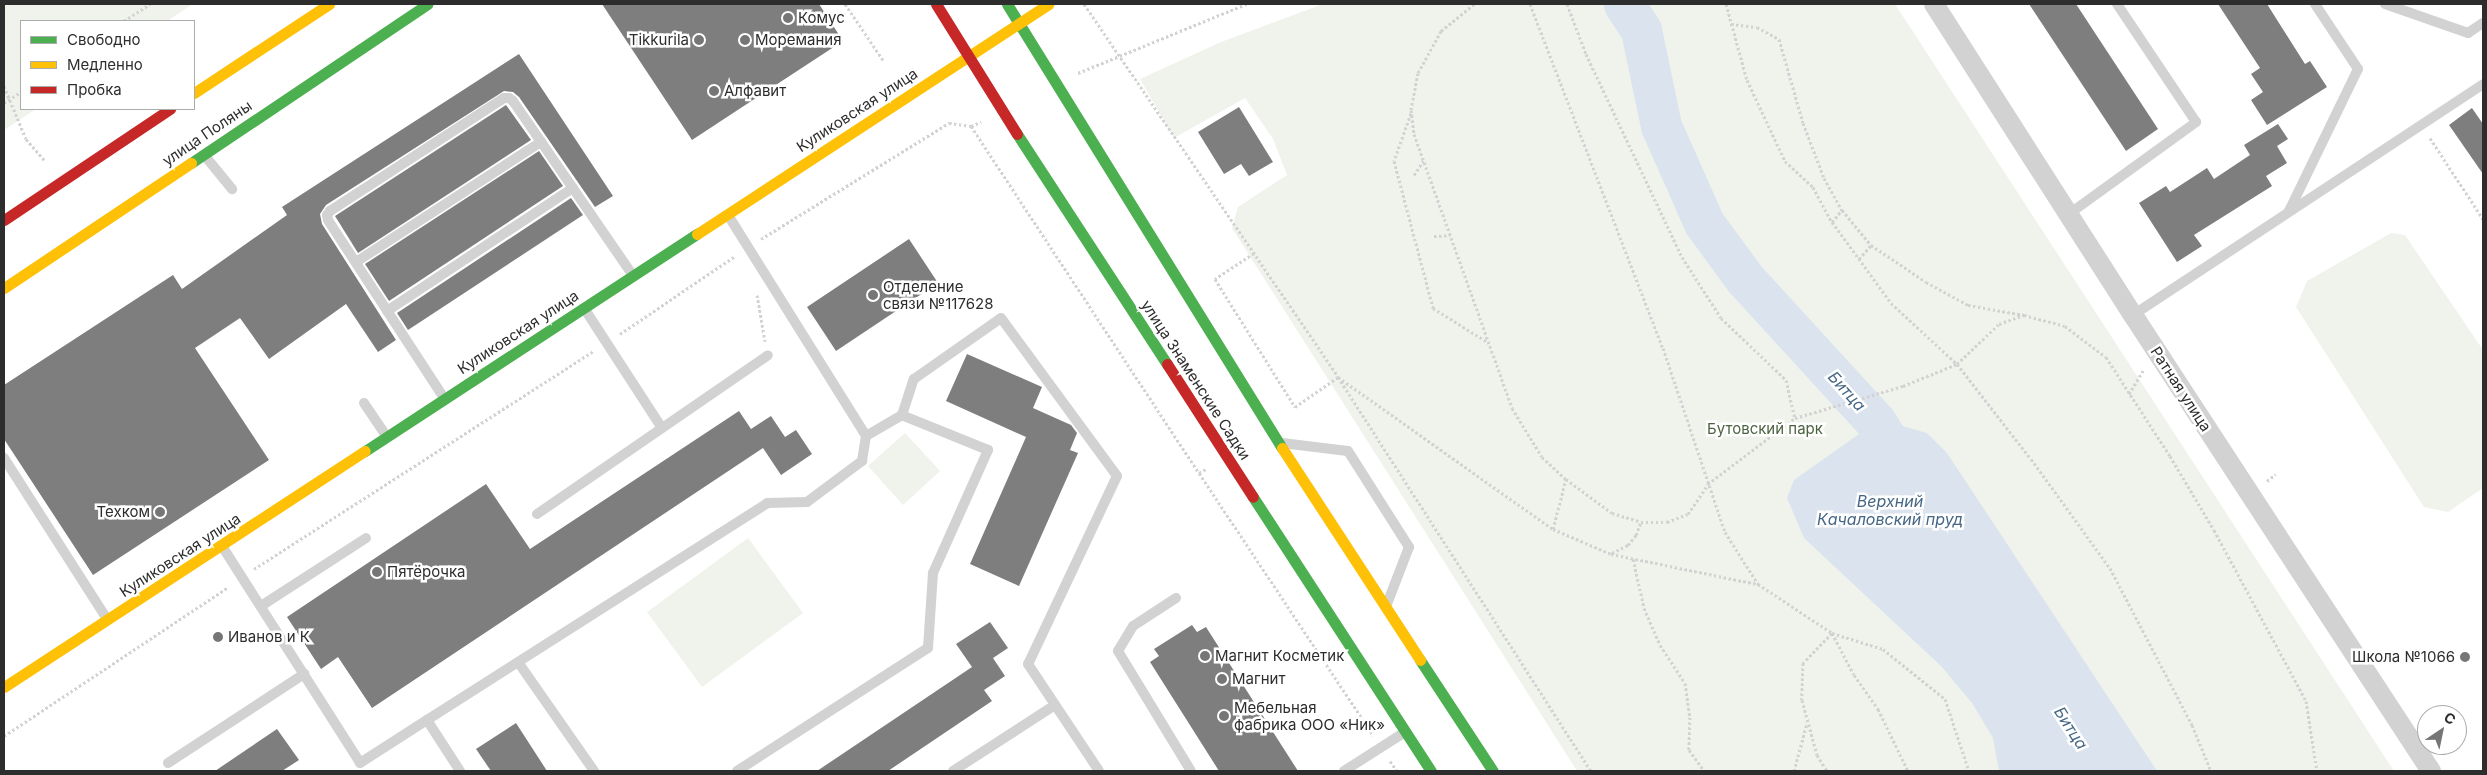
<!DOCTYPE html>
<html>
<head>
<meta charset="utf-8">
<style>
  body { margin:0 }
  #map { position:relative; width:2487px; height:775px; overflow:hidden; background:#fff; font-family:Inter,sans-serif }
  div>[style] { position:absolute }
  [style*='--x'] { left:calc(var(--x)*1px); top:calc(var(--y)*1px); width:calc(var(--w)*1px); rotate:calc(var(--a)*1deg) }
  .green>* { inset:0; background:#eff3ec }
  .water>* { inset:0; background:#dbe4ee }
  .river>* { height:41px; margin:-20.5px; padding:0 20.5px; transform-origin:20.5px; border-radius:20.5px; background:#dbe4ee }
  .building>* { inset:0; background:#7e7e7e }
  .path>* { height:3px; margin-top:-1.5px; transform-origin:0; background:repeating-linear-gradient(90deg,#d2d2d2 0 2.5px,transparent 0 5px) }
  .lane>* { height:10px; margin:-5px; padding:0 5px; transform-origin:5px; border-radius:5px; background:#d2d2d2 }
  .street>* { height:20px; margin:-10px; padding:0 10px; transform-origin:10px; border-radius:10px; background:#d2d2d2 }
  .fast>* { height:11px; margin:-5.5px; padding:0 5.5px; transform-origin:5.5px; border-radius:5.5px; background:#4caf50 }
  .slow>* { height:11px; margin:-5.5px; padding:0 5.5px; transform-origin:5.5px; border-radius:5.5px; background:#ffc107 }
  .jam>* { height:11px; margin:-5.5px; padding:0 5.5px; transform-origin:5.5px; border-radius:5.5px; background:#c62828 }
  .dots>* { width:14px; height:14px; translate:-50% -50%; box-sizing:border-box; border:2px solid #fff; border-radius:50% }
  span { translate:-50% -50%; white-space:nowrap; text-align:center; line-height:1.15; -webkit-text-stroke:5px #fff; paint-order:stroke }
  .poi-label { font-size:15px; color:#2d2d2d }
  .left { translate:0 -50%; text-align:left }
  .right { translate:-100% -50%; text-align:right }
  .street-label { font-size:15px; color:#2d2d2d }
  .park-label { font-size:15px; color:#4d6340 }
  .water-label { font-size:16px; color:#456785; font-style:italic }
  .frame { position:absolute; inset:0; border:5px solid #2d2d2d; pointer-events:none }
  .legend { position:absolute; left:20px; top:20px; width:175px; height:90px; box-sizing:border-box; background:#fff; border:1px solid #ababab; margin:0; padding:6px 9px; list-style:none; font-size:15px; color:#2d2d2d }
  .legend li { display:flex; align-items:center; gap:10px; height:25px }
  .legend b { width:25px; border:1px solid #ababab }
  .north { position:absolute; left:2417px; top:705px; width:50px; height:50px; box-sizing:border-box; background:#fff; border:1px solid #ababab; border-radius:50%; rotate:34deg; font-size:14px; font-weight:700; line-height:20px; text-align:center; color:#2d2d2d }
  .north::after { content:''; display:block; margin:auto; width:18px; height:22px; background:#767676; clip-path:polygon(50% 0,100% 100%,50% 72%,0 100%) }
</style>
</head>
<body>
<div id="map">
  <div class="green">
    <div style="clip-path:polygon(4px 4px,193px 4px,167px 21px,21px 21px,21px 109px,36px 109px,4px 130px)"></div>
    <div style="clip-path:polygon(1323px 4px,1895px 4px,2394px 771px,1577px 771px,1232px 228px,1238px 207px,1287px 175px,1273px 139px,1245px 98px,1174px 138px,1140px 79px,1221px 42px)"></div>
    <div style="clip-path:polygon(2391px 233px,2405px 235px,2483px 350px,2483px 488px,2448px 512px,2424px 507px,2296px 307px,2307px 281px)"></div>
    <div style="clip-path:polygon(905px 433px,940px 471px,903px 505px,868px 466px)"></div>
    <div style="clip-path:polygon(748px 538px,803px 613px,702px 687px,647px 612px)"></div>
  </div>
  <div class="water">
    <div style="clip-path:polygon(1876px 422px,1899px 425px,1927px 433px,1947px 453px,2157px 771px,1999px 771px,1993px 738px,1972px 703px,1942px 667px,1804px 538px,1787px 498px,1794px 480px)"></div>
  </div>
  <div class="river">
    <div style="--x:1624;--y:4;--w:31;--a:57"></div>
    <div style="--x:1641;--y:30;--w:98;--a:78.2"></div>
    <div style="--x:1661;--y:126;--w:106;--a:66.1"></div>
    <div style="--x:1704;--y:223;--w:69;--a:53.8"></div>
    <div style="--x:1745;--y:279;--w:194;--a:47.5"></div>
    <div style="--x:1876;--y:422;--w:57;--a:58"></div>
  </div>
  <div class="building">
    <div style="clip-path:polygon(602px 4px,819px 4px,843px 41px,692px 140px)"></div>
    <div style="clip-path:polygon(2029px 4px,2076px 4px,2158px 129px,2126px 151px)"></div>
    <div style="clip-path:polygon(2218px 4px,2267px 4px,2305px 64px,2310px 61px,2327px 87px,2267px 125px,2251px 100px,2263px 92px,2251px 74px,2260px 68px)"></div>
    <div style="clip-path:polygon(519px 54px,613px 196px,595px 207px,519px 97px,513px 92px,504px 91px,326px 205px,320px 214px,322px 224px,396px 340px,378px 352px,346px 304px,269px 359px,240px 318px,195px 348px,269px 460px,93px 575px,4px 439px,4px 385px,173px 275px,182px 289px,287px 215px,282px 207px)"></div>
    <div style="clip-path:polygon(506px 105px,531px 140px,358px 253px,335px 216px)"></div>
    <div style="clip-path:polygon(1239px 107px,1273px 162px,1249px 176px,1241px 164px,1224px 174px,1198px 132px)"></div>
    <div style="clip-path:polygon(2472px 108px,2483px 124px,2483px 174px,2449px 125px)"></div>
    <div style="clip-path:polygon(2278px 124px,2288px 139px,2277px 146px,2287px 163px,2266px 176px,2272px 186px,2194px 235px,2202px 246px,2177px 262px,2139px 203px,2166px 186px,2170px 192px,2207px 168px,2214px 179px,2250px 155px,2244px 145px)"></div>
    <div style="clip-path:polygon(539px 151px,563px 186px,389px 301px,365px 264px)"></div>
    <div style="clip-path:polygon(571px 198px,583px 215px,408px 330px,397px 313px)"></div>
    <div style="clip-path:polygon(909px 239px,938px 283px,836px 351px,807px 307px)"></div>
    <div style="clip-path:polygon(967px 354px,1042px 387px,1033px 408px,1071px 425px,1077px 433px,1070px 450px,1078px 453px,1019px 586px,970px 564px,1026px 437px,946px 401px)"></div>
    <div style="clip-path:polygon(739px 411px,751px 429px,771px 416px,785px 437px,796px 430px,812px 454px,781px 475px,763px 448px,372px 708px,338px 657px,321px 669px,287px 617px,486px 484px,530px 549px)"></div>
    <div style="clip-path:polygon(990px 622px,1008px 648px,993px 658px,1005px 676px,984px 690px,992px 701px,888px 771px,817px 771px,972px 667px,956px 644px)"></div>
    <div style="clip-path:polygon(1192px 625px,1197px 632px,1206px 627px,1298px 771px,1219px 771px,1150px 662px,1159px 656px,1154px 649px)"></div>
    <div style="clip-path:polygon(516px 723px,547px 771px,491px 771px,476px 749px)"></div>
    <div style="clip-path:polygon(277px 729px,299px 760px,282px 771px,215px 771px)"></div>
  </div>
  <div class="path">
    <div style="--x:845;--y:4;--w:68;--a:55.8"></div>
    <div style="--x:1084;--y:4;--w:451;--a:55.7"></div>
    <div style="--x:1338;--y:377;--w:468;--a:57.3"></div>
    <div style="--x:1474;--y:4;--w:43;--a:140.7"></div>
    <div style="--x:1441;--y:31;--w:48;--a:118.7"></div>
    <div style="--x:1418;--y:73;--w:38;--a:101"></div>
    <div style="--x:1411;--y:110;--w:24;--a:83"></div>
    <div style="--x:1414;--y:134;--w:291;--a:70.3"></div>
    <div style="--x:1512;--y:408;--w:57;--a:58.5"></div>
    <div style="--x:1542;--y:457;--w:33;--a:43"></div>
    <div style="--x:1566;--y:479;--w:57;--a:36.5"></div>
    <div style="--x:1612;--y:513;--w:30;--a:17"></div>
    <div style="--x:1641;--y:522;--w:26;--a:0"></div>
    <div style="--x:1667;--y:522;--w:22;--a:-21"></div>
    <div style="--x:1688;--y:514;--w:36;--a:-56"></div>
    <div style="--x:1708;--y:484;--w:109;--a:-37.2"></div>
    <div style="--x:1795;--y:418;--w:113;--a:-16.5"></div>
    <div style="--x:1903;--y:386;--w:58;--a:-22.2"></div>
    <div style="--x:1957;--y:364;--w:58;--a:-43.6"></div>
    <div style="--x:1999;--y:324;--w:27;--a:-20"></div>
    <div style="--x:2024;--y:315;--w:42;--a:15"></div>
    <div style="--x:2065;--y:326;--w:51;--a:37.1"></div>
    <div style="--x:2106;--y:357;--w:118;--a:57.1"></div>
    <div style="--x:2170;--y:456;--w:86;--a:59.3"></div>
    <div style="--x:2214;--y:530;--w:194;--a:61.7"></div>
    <div style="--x:2306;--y:701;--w:71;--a:81.1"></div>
    <div style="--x:1530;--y:4;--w:369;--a:68.9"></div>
    <div style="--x:1663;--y:348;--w:194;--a:71.4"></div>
    <div style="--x:1725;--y:532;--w:62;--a:57.6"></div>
    <div style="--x:1758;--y:584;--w:89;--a:33.5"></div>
    <div style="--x:1832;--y:633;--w:42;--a:134"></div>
    <div style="--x:1803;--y:663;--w:37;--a:92"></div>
    <div style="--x:1802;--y:700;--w:57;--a:74.7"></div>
    <div style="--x:1817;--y:755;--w:19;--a:58"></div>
    <div style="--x:1567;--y:4;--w:53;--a:69.2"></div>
    <div style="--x:1586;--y:54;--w:225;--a:64.7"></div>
    <div style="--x:1682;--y:257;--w:72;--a:57.4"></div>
    <div style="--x:1721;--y:318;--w:90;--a:43.6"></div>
    <div style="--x:1786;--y:380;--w:39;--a:77"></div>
    <div style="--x:1726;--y:4;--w:79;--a:74.6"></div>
    <div style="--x:1747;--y:80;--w:89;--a:64.9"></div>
    <div style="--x:1785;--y:161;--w:38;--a:43"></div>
    <div style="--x:1813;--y:187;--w:40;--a:62"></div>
    <div style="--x:1832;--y:222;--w:100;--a:53.9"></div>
    <div style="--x:1891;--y:303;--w:90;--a:42.7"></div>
    <div style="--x:1957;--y:364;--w:120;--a:52.1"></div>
    <div style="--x:2031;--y:459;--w:135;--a:54.1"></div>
    <div style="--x:2110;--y:568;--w:177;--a:62.4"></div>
    <div style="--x:2192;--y:725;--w:50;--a:67.6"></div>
    <div style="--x:124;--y:21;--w:31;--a:-33"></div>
    <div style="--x:1731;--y:24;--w:26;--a:7"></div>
    <div style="--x:1757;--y:27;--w:25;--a:29"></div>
    <div style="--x:1779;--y:39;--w:87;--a:74.1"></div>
    <div style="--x:1803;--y:123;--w:59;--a:69.1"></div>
    <div style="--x:1824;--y:178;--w:37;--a:61"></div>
    <div style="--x:1842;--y:210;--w:45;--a:50.4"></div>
    <div style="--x:1871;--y:245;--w:66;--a:33.9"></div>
    <div style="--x:1926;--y:282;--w:48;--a:28.7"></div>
    <div style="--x:1968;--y:305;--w:57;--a:10.1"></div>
    <div style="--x:1078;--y:73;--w:182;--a:-22.3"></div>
    <div style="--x:4;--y:86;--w:57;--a:67.5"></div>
    <div style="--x:26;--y:139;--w:29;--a:49"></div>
    <div style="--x:4;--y:103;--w:20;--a:-33"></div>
    <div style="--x:1411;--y:113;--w:51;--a:109.5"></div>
    <div style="--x:1394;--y:161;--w:152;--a:75.1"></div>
    <div style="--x:1433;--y:308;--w:66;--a:32"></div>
    <div style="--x:971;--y:126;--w:415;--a:56.7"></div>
    <div style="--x:1199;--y:473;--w:8;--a:-30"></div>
    <div style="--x:2430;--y:138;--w:97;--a:56.8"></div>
    <div style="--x:1414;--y:175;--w:17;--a:-57"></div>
    <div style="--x:1832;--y:222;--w:16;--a:-50"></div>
    <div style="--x:1434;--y:236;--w:16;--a:-4"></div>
    <div style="--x:761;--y:239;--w:221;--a:-31.7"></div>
    <div style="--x:949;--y:123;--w:22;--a:8"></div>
    <div style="--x:971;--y:126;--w:11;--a:-22"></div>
    <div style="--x:1254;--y:253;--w:47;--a:146.3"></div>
    <div style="--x:1215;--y:279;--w:151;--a:58"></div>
    <div style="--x:1295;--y:407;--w:52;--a:-34.9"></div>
    <div style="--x:1338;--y:377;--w:263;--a:35.3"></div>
    <div style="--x:1553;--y:529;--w:63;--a:23.3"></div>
    <div style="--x:1611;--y:554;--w:149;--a:11.6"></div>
    <div style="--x:1859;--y:259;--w:18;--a:-49"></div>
    <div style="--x:757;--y:295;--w:47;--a:80.1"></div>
    <div style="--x:620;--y:334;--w:139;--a:-34.1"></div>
    <div style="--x:2129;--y:394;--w:29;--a:-59"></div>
    <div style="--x:1199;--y:473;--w:315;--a:56.4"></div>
    <div style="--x:2267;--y:481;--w:11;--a:-38"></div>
    <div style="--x:1553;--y:529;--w:52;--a:-75.4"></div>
    <div style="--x:1612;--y:553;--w:18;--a:-27"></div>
    <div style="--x:1628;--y:545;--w:13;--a:-51"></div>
    <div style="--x:1636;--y:535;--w:14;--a:-69"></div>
    <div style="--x:1633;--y:559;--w:50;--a:77.3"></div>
    <div style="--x:1644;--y:608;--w:40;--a:66.6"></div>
    <div style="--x:1660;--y:645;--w:45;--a:56.7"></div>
    <div style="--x:1685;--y:683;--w:34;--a:82"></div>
    <div style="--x:1690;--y:717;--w:33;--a:92"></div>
    <div style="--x:1689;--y:750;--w:26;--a:54"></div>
    <div style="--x:254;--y:569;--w:404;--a:-32.7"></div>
    <div style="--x:1832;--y:633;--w:53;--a:17.4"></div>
    <div style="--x:1883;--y:649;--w:80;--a:38.9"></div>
    <div style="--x:1945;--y:699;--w:76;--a:71.6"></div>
    <div style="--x:1832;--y:633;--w:47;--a:62.4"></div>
    <div style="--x:1854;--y:675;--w:42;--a:54.8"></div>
    <div style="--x:1878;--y:709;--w:69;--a:64.2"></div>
    <div style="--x:4;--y:736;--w:269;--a:-33.6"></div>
    <div style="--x:1390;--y:761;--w:12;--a:55"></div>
    <div style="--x:1794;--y:771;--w:50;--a:-74.8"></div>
  </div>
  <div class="lane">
    <div style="--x:2385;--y:4;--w:88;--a:19.3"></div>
    <div style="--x:2468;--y:33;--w:18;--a:-34"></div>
    <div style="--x:205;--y:156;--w:43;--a:50.7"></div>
    <div style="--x:2289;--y:211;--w:158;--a:-64.1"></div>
    <div style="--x:2358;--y:69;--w:78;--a:-123.5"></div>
    <div style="--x:2069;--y:214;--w:157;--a:-35.9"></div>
    <div style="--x:2196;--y:122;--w:142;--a:-123.8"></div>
    <div style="--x:728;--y:215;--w:261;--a:58"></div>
    <div style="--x:356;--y:262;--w:221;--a:-33"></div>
    <div style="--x:584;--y:308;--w:143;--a:57"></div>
    <div style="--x:387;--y:311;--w:223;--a:-33.5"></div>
    <div style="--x:2133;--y:315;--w:419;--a:-33.4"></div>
    <div style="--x:444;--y:398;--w:212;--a:-123.1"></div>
    <div style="--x:328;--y:220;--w:5;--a:-101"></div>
    <div style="--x:327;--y:215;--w:5;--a:-53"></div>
    <div style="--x:330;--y:211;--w:207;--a:-33"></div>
    <div style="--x:504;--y:98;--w:5;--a:0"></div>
    <div style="--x:509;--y:98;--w:5;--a:37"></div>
    <div style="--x:513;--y:101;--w:210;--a:55.5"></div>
    <div style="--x:364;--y:403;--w:40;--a:56"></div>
    <div style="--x:1282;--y:443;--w:66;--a:6.9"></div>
    <div style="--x:1348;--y:451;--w:114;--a:57.6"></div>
    <div style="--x:1409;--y:547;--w:61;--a:111.1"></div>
    <div style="--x:4;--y:458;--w:191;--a:57.4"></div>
    <div style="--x:537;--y:514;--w:280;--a:-34.5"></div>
    <div style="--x:222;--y:546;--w:257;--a:57.5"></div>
    <div style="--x:360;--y:763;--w:80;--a:-32.7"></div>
    <div style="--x:427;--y:720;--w:61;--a:57.1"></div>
    <div style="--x:1176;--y:598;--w:51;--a:146.9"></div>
    <div style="--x:1133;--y:626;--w:29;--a:121"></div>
    <div style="--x:1118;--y:651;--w:140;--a:58.7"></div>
    <div style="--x:261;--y:606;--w:125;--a:-32.9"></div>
    <div style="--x:518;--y:662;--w:133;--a:55.1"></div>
    <div style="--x:427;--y:720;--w:403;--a:-32.5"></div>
    <div style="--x:767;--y:503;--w:40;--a:-1.4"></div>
    <div style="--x:807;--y:502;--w:69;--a:-36.7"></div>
    <div style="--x:862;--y:461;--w:25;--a:-81"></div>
    <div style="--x:866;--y:436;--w:42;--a:-30.3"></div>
    <div style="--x:902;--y:415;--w:38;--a:-72"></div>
    <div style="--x:914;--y:379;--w:106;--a:-35"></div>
    <div style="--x:1001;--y:318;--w:196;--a:53.7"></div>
    <div style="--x:1117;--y:476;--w:208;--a:115.3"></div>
    <div style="--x:1028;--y:664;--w:128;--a:56.4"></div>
    <div style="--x:168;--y:763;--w:163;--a:-33.2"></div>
    <div style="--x:737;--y:771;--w:227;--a:-32.8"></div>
    <div style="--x:928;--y:648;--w:75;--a:-86.2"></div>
    <div style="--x:933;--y:573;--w:135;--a:-65.9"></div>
    <div style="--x:988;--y:450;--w:93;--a:-157.9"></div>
    <div style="--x:953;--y:771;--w:121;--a:-32.9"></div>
    <div style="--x:1344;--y:771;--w:72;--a:-32.6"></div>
  </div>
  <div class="street">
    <div style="--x:1934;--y:4;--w:369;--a:57.4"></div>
    <div style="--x:2133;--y:315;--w:545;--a:56.84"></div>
  </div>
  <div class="fast">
    <div style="--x:1007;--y:4;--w:522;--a:58.23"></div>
    <div style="--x:1017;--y:134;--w:275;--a:56.9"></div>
    <div style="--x:191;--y:163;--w:285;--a:-33.9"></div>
    <div style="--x:365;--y:451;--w:397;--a:-33.2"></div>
    <div style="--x:1253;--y:497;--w:327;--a:57"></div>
    <div style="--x:1420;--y:660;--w:133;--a:56.7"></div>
  </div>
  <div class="slow">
    <div style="--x:194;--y:93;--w:162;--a:-33.4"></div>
    <div style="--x:697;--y:234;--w:420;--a:-33.2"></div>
    <div style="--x:4;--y:288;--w:225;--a:-33.8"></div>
    <div style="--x:1282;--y:448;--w:253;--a:56.9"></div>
    <div style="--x:4;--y:687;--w:431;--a:-33.2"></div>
  </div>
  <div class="jam">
    <div style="--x:936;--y:4;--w:153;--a:58.1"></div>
    <div style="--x:4;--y:220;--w:200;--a:-33.8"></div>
    <div style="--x:1167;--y:364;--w:158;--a:57.1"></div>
  </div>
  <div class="dots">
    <div style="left:788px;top:18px;background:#767676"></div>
    <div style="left:699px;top:40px;background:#767676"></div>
    <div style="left:745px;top:40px;background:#767676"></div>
    <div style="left:714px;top:91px;background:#767676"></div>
    <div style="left:873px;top:295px;background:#767676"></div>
    <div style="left:160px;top:512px;background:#767676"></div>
    <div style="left:377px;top:572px;background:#767676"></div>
    <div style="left:218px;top:637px;background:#767676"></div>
    <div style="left:1205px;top:656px;background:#767676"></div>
    <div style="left:2465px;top:657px;background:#767676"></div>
    <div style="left:1222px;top:679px;background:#767676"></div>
    <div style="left:1224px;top:716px;background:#767676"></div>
  </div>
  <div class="poi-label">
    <span class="left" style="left:798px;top:18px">Комус</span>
    <span class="right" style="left:689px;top:40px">Tikkurila</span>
    <span class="left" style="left:755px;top:40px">Моремания</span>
    <span class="left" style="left:724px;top:91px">Алфавит</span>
    <span class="left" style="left:883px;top:295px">Отделение<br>связи №117628</span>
    <span class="right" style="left:150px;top:512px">Техком</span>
    <span class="left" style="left:387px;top:572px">Пятёрочка</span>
    <span class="left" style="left:228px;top:637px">Иванов и К</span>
    <span class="left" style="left:1215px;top:656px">Магнит Косметик</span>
    <span class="right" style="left:2455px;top:657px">Школа №1066</span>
    <span class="left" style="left:1232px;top:679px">Магнит</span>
    <span class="left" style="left:1234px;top:716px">Мебельная<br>фабрика ООО «Ник»</span>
  </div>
  <div class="street-label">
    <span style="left:857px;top:110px;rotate:-33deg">Куликовская улица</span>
    <span style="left:207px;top:133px;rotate:-34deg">улица Поляны</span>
    <span style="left:518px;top:332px;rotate:-33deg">Куликовская улица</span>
    <span style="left:1196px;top:380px;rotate:57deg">улица Знаменские Садки</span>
    <span style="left:2181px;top:389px;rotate:57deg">Ратная улица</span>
    <span style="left:180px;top:555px;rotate:-33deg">Куликовская улица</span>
  </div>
  <div class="park-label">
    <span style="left:1765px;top:429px">Бутовский парк</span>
  </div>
  <div class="water-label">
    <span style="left:1847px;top:391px;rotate:48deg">Битца</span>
    <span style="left:1890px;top:510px">Верхний<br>Качаловский пруд</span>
    <span style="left:2071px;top:728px;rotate:57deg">Битца</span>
  </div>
  <div class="frame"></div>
  <ul class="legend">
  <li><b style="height:6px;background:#4caf50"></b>Свободно</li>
  <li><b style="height:6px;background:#ffc107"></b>Медленно</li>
  <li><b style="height:6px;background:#c62828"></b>Пробка</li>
  </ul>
  <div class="north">С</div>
</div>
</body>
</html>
